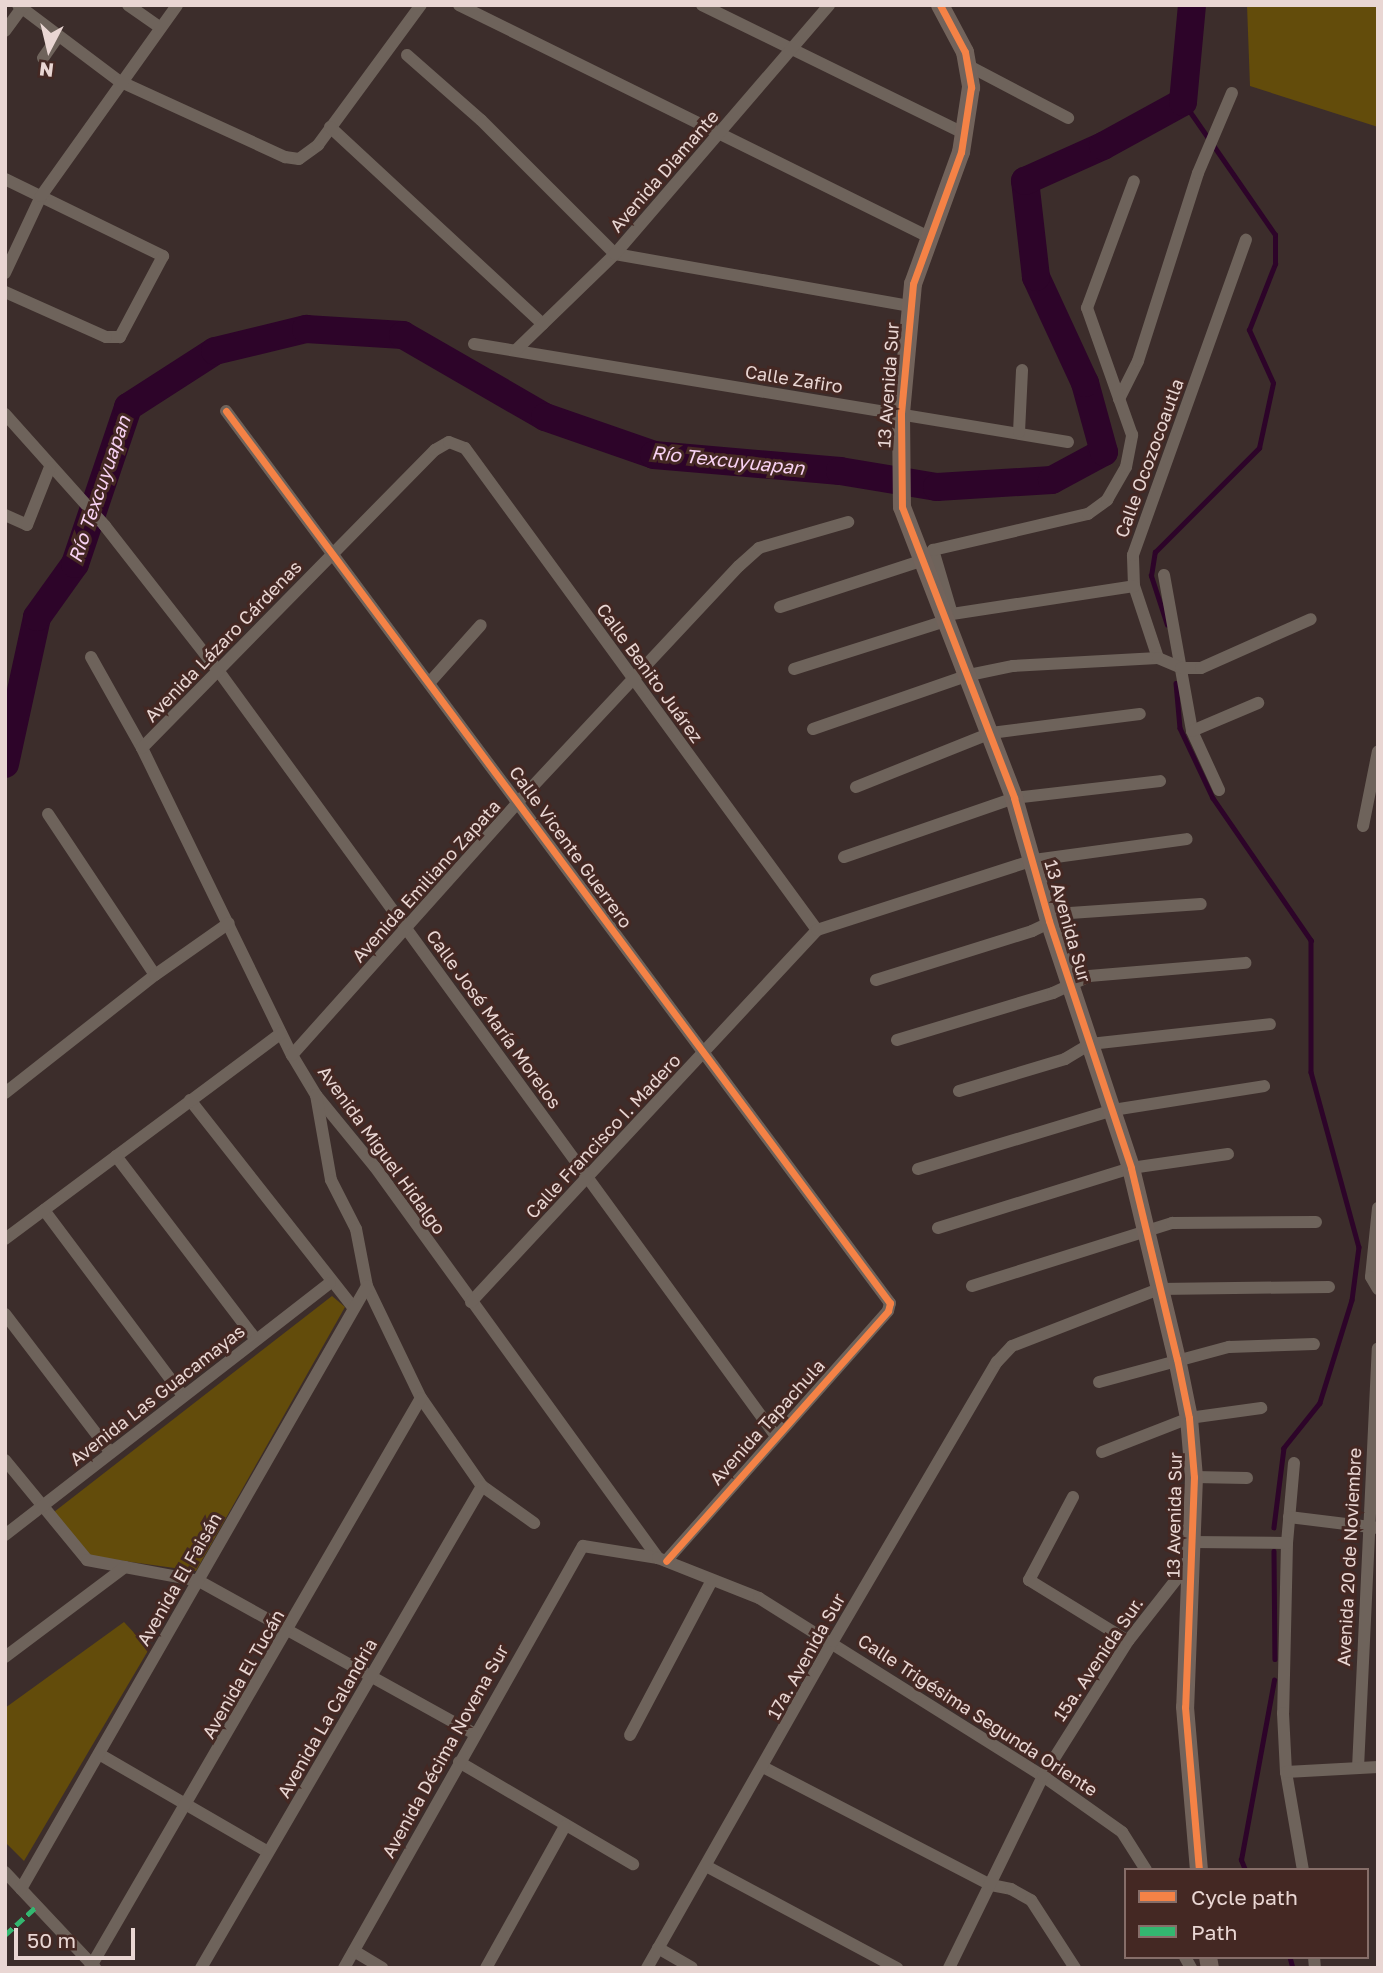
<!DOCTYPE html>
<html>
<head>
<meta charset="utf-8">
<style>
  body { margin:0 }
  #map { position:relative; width:1383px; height:1973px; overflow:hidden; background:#3c2d2b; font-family:"Golos Text",sans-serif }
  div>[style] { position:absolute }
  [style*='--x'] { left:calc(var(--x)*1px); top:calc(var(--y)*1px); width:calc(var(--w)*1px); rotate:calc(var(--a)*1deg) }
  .green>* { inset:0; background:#634c0b }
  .stream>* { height:4.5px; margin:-2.25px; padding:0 2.25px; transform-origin:2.25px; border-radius:2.25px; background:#2d0429 }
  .river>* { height:28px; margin:-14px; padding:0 14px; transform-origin:14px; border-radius:14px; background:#2d0429 }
  .street>* { height:12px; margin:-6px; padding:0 6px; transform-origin:6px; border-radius:6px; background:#6e635b }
  .secondary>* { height:18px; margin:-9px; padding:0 9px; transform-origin:9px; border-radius:9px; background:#72635b }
  .quiet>* { height:5px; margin-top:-2.5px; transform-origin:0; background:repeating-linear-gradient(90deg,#33b770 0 10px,transparent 0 15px) }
  .cycleway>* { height:7px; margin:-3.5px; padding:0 3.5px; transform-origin:3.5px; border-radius:3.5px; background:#f48246 }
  span { translate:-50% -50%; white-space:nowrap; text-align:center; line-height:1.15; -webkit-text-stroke:6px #442823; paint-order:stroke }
  .street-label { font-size:18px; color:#e9d6d3 }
  .water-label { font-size:19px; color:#f8d2f3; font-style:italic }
  .frame { position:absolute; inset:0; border:7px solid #e9d6d3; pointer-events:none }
  .legend { position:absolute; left:1124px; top:1868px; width:245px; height:91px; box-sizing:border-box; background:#442823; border:2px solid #866e69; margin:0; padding:9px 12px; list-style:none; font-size:21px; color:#e9d6d3 }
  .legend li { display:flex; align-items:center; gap:14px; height:35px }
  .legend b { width:35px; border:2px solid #866e69 }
  .north { position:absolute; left:14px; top:14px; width:70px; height:70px; -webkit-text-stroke:5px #442823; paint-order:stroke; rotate:187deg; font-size:19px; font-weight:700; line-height:28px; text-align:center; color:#e9d6d3 }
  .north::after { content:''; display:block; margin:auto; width:24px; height:32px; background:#e9d6d3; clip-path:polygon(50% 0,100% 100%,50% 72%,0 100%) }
  .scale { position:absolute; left:14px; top:1928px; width:121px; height:32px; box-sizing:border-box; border:4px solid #e9d6d3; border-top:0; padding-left:9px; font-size:21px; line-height:24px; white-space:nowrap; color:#e9d6d3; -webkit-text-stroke:5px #442823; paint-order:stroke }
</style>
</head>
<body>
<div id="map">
  <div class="green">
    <div style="clip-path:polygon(1247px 5px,1378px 5px,1378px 127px,1250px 86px)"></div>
    <div style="clip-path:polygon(332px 1296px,345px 1307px,196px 1571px,88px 1556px,54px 1512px)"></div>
    <div style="clip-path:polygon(124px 1622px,149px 1649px,24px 1861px,5px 1842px,5px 1708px)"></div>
  </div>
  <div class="stream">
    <div style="--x:1167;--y:625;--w:52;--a:-108.1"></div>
    <div style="--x:1151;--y:576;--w:24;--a:-81"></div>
    <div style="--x:1155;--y:552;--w:147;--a:-45"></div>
    <div style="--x:1259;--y:448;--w:66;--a:-77.8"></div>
    <div style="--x:1273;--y:383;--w:58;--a:-114.4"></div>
    <div style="--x:1249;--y:330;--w:71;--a:-68.5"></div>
    <div style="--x:1275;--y:264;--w:29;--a:-90"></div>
    <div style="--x:1275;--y:235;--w:162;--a:-124.7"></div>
    <div style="--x:1176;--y:683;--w:45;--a:84.9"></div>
    <div style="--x:1180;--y:728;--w:77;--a:64.8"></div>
    <div style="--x:1213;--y:798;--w:173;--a:55.4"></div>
    <div style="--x:1311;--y:940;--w:132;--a:90"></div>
    <div style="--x:1311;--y:1072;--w:181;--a:74.7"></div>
    <div style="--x:1359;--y:1247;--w:53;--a:97.5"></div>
    <div style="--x:1352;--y:1300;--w:108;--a:107.3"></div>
    <div style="--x:1320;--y:1403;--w:58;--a:128.7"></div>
    <div style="--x:1284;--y:1448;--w:80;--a:97.2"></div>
    <div style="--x:1274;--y:1551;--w:108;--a:89.5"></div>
    <div style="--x:1245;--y:1870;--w:11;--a:-112"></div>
    <div style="--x:1241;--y:1860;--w:183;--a:-79.6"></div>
    <div style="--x:1290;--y:1957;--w:11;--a:75"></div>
  </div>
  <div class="river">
    <div style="--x:5;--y:764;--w:150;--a:-77.7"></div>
    <div style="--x:37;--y:617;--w:65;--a:-54.4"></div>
    <div style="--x:75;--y:564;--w:166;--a:-71.3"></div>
    <div style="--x:128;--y:407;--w:103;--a:-32.8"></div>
    <div style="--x:215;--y:351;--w:94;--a:-13.6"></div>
    <div style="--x:306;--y:329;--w:97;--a:3.5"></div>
    <div style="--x:403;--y:335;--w:164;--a:30"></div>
    <div style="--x:545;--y:417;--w:115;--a:19.2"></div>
    <div style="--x:654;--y:455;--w:187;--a:4.9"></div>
    <div style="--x:840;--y:471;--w:98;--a:9.4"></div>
    <div style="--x:937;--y:487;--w:115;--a:-3.5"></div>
    <div style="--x:1052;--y:480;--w:59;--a:-28.3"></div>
    <div style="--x:1104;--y:452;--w:72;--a:-105.4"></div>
    <div style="--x:1085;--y:383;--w:117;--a:-114.8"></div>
    <div style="--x:1036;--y:277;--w:97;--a:-96.5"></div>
    <div style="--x:1025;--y:181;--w:85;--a:-24.2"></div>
    <div style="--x:1103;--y:146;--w:91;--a:-28.8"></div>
    <div style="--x:1183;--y:102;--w:97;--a:-84.7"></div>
  </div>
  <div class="street">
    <div style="--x:18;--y:5;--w:126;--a:37"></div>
    <div style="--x:119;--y:81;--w:183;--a:24.6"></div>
    <div style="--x:285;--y:157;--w:14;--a:8"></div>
    <div style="--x:299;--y:159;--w:24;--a:-36"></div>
    <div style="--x:318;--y:145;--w:174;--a:-53.7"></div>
    <div style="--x:128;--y:5;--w:39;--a:35"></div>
    <div style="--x:459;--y:5;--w:522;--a:26.27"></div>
    <div style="--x:702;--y:5;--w:293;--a:26.1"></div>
    <div style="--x:5;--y:31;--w:32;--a:-54"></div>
    <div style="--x:407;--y:55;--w:98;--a:41.3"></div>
    <div style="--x:481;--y:120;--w:190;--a:45"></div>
    <div style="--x:615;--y:254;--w:300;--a:10"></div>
    <div style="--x:43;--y:58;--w:24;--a:-55"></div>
    <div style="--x:969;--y:66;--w:112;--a:27.7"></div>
    <div style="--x:330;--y:127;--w:290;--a:42.8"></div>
    <div style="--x:5;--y:179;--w:176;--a:26"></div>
    <div style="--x:163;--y:256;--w:92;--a:118"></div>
    <div style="--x:120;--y:337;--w:14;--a:180"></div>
    <div style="--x:106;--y:337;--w:111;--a:-156"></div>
    <div style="--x:5;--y:273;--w:85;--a:-64.9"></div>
    <div style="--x:41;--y:196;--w:234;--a:-54.5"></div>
    <div style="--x:474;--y:344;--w:602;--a:9.37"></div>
    <div style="--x:516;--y:350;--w:138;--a:-44.1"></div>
    <div style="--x:615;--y:254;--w:328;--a:-49.3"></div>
    <div style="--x:1119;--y:399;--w:42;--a:-63.4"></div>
    <div style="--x:1138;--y:361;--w:197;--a:-72.3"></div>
    <div style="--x:1198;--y:173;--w:87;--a:-67"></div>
    <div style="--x:226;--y:411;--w:1112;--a:53.34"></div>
    <div style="--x:890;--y:1303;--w:8;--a:104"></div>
    <div style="--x:888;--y:1311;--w:334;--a:131.6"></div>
    <div style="--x:5;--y:414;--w:150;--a:48.2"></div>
    <div style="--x:105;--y:526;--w:187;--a:52"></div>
    <div style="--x:220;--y:673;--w:943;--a:53.93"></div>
    <div style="--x:1019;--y:432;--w:62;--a:-87.2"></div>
    <div style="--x:5;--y:515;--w:24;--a:24"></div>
    <div style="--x:27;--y:525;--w:62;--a:-68.4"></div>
    <div style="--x:1164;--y:575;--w:158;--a:79.8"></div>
    <div style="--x:1192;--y:731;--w:65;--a:65.4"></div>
    <div style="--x:780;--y:607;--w:148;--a:-18.1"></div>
    <div style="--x:952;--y:614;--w:67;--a:-106.5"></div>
    <div style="--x:933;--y:550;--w:159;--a:-13.1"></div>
    <div style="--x:1088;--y:514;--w:24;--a:-36"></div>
    <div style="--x:1107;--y:500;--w:38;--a:-60"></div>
    <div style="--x:1126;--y:467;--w:33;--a:-79"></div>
    <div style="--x:1132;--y:435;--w:135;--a:-109.5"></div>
    <div style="--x:1087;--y:308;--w:135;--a:-69.7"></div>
    <div style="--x:91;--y:657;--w:104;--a:60.7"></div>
    <div style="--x:142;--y:748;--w:342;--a:64"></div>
    <div style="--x:292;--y:1055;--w:47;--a:59"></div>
    <div style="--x:316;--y:1095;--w:93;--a:50.7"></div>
    <div style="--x:375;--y:1167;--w:483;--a:54.1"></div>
    <div style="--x:1158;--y:658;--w:76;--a:-108.4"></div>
    <div style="--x:1134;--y:586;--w:31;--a:-92"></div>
    <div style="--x:1133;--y:555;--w:335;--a:-70.3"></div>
    <div style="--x:794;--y:669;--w:158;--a:-17.6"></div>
    <div style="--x:945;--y:621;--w:10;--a:-45"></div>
    <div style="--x:952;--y:614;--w:184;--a:-8.7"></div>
    <div style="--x:430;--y:682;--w:76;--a:-48.2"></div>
    <div style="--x:813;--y:729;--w:165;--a:-19.1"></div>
    <div style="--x:969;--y:675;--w:45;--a:-11.6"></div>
    <div style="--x:1013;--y:666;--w:145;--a:-3.2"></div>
    <div style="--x:1158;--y:658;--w:25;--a:23"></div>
    <div style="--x:1181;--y:668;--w:20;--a:0"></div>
    <div style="--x:1201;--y:668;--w:120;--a:-24"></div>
    <div style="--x:1192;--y:731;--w:72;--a:-23"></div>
    <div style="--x:142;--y:748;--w:418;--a:-45.5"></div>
    <div style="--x:435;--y:450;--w:16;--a:-30"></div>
    <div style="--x:449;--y:442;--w:17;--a:21"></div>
    <div style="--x:465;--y:448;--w:597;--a:53.86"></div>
    <div style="--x:856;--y:787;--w:145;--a:-21.8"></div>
    <div style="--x:991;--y:733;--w:150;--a:-7.3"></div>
    <div style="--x:48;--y:814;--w:193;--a:56.4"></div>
    <div style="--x:1363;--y:826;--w:76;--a:-78.7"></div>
    <div style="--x:844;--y:857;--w:180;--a:-19.1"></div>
    <div style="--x:1014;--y:798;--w:147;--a:-6.6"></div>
    <div style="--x:876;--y:980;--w:164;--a:-17.4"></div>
    <div style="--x:1032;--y:931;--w:42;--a:-25.3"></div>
    <div style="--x:1070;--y:913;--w:131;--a:-3.9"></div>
    <div style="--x:897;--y:1040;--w:163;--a:-16.8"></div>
    <div style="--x:1053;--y:993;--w:40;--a:-25"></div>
    <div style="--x:1089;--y:976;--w:157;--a:-4.8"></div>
    <div style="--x:292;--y:1055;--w:339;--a:-48.2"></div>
    <div style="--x:518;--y:802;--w:323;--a:-46.9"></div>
    <div style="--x:739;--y:566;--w:27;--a:-42"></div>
    <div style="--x:759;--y:548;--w:93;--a:-16.3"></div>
    <div style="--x:959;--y:1091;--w:111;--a:-16.8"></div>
    <div style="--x:1065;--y:1059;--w:29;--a:-31"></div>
    <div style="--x:1090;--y:1044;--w:181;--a:-6.3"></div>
    <div style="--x:5;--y:1093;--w:191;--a:-38.2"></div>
    <div style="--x:155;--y:975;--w:90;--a:-35.1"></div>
    <div style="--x:316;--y:1095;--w:86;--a:80"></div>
    <div style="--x:331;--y:1180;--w:55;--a:63"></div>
    <div style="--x:356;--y:1229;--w:58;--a:79.1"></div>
    <div style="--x:367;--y:1286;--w:124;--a:64.3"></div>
    <div style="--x:421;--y:1398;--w:107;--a:55.3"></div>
    <div style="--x:482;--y:1486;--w:64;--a:35.4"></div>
    <div style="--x:190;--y:1100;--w:263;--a:51.8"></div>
    <div style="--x:116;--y:1156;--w:231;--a:52.7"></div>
    <div style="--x:918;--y:1169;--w:204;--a:-16.8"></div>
    <div style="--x:1113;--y:1110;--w:153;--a:-9"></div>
    <div style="--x:1378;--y:1208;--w:69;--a:95.8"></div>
    <div style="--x:1371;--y:1277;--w:14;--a:60"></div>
    <div style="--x:44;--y:1210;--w:232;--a:53.2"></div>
    <div style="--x:938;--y:1228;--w:202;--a:-17.3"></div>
    <div style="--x:1131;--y:1168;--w:98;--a:-8.2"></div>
    <div style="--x:5;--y:1239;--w:344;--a:-36.7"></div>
    <div style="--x:972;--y:1286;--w:210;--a:-17.5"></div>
    <div style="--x:1172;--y:1223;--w:144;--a:-0.4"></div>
    <div style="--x:471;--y:1302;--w:508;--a:-47.07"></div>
    <div style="--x:817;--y:930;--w:228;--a:-17.9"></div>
    <div style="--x:1034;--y:860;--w:154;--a:-7.8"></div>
    <div style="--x:5;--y:1314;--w:173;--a:52.7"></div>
    <div style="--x:1099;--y:1382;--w:135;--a:-15.1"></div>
    <div style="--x:1229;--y:1347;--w:85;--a:-2"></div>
    <div style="--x:1102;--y:1452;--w:93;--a:-21.3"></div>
    <div style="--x:1189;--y:1418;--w:73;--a:-7.9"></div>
    <div style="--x:5;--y:1460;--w:129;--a:50.6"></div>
    <div style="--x:87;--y:1560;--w:114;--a:10.6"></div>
    <div style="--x:199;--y:1581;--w:316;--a:29"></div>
    <div style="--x:1294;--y:1463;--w:80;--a:95"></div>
    <div style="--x:1287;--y:1543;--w:170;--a:91.3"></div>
    <div style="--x:1283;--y:1713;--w:59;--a:87.1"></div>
    <div style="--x:1286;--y:1772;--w:99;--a:80.2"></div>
    <div style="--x:1194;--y:1477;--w:53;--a:1.1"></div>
    <div style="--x:1073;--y:1497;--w:94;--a:117.9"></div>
    <div style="--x:1029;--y:1580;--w:116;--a:31.6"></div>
    <div style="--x:1289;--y:1517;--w:90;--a:7"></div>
    <div style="--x:5;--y:1535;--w:411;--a:-37.8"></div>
    <div style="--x:1192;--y:1542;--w:95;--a:0.6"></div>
    <div style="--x:5;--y:1657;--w:150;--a:-36.9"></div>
    <div style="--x:630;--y:1735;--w:175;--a:-62.1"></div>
    <div style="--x:99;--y:1754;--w:195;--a:30.1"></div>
    <div style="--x:459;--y:1762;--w:202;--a:30.4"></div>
    <div style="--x:763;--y:1767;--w:257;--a:27.4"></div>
    <div style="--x:991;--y:1885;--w:20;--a:11"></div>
    <div style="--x:1011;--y:1889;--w:23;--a:29"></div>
    <div style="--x:1031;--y:1900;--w:81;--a:57.1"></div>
    <div style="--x:1358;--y:1768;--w:420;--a:-87.3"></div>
    <div style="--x:1286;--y:1772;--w:92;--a:-3.1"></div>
    <div style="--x:706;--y:1866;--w:217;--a:28.1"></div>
    <div style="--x:5;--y:1872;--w:132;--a:46.8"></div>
    <div style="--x:21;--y:1889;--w:695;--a:-60.15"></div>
    <div style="--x:658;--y:1948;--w:39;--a:30"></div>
    <div style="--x:354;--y:1951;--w:33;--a:31"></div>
    <div style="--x:1185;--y:1957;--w:13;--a:61"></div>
    <div style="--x:1314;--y:1957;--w:11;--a:85"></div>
    <div style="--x:90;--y:1968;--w:659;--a:-59.86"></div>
    <div style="--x:201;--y:1968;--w:558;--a:-59.76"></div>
    <div style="--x:344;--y:1968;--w:485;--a:-60.5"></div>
    <div style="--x:583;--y:1546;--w:76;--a:9.1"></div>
    <div style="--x:658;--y:1558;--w:109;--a:21.6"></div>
    <div style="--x:759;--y:1598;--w:335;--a:32.1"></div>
    <div style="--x:1043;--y:1776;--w:97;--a:35.3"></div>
    <div style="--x:1122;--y:1832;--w:45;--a:57.7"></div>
    <div style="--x:486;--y:1968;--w:162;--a:-60.9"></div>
    <div style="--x:647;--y:1968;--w:376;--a:-60.4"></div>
    <div style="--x:833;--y:1641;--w:324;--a:-59.6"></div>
    <div style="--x:997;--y:1362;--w:22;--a:-47"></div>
    <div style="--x:1012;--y:1346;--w:158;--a:-21.2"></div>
    <div style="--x:1159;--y:1289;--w:170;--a:-0.7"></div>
    <div style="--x:949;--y:1968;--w:214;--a:-63.9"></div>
    <div style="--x:1043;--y:1776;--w:160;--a:-57.8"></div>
    <div style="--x:1128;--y:1641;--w:100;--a:-51.9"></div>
  </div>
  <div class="secondary">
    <div style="--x:940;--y:5;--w:53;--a:62"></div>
    <div style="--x:965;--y:52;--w:36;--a:80"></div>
    <div style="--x:971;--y:87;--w:66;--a:98.7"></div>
    <div style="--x:961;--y:152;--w:140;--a:110"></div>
    <div style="--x:913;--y:284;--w:131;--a:95.3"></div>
    <div style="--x:901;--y:414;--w:93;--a:89.4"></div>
    <div style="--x:902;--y:507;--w:312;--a:68.9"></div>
    <div style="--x:1014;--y:798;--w:128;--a:74.1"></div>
    <div style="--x:1049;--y:921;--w:260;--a:71.6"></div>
    <div style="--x:1131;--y:1168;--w:196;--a:76.5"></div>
    <div style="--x:1177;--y:1359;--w:60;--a:78.5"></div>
    <div style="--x:1189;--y:1418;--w:59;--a:85.2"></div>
    <div style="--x:1194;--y:1477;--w:230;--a:92.2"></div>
    <div style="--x:1185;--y:1707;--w:164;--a:85.1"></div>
    <div style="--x:1208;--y:1957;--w:11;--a:80"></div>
  </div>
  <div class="quiet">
    <div style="--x:5;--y:1935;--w:43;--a:-42.2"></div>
  </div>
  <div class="cycleway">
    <div style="--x:940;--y:5;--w:53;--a:62"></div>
    <div style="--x:965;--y:52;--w:36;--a:80"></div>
    <div style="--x:971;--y:87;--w:66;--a:98.7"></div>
    <div style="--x:961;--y:152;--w:140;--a:110"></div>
    <div style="--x:913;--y:284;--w:131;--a:95.3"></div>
    <div style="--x:901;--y:414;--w:93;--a:89.4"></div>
    <div style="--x:902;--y:507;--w:312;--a:68.9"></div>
    <div style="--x:1014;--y:798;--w:128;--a:74.1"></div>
    <div style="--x:1049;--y:921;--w:260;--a:71.6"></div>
    <div style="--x:1131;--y:1168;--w:196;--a:76.5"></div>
    <div style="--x:1177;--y:1359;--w:60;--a:78.5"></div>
    <div style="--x:1189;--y:1418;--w:59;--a:85.2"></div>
    <div style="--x:1194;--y:1477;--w:230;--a:92.2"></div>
    <div style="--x:1185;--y:1707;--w:164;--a:85.1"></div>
    <div style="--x:226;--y:411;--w:1112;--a:53.34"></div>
    <div style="--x:890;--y:1303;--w:8;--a:104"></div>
    <div style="--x:888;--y:1311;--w:334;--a:131.6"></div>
  </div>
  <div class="street-label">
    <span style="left:664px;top:171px;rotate:-49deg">Avenida Diamante</span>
    <span style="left:794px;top:379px;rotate:9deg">Calle Zafiro</span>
    <span style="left:888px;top:385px;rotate:-86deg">13 Avenida Sur</span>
    <span style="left:1149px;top:458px;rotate:-70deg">Calle Ocozocoautla</span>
    <span style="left:223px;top:641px;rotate:-46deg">Avenida Lázaro Cárdenas</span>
    <span style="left:650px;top:673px;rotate:54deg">Calle Benito Juárez</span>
    <span style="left:571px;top:847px;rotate:54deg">Calle Vicente Guerrero</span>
    <span style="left:426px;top:881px;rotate:-48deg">Avenida Emiliano Zapata</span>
    <span style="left:1068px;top:921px;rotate:74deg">13 Avenida Sur</span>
    <span style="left:494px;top:1019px;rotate:54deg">Calle José María Morelos</span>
    <span style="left:603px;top:1136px;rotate:-47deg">Calle Francisco I. Madero</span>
    <span style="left:382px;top:1150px;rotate:54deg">Avenida Miguel Hidalgo</span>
    <span style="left:157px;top:1395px;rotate:-38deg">Avenida Las Guacamayas</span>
    <span style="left:767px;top:1422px;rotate:-48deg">Avenida Tapachula</span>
    <span style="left:1174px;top:1515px;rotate:-89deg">13 Avenida Sur</span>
    <span style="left:1349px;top:1557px;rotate:-87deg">Avenida 20 de Noviembre</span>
    <span style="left:179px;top:1579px;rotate:-60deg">Avenida El Faisán</span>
    <span style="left:806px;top:1656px;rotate:-61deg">17a. Avenida Sur</span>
    <span style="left:1098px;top:1659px;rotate:-56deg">15a. Avenida Sur.</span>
    <span style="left:243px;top:1674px;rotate:-60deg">Avenida El Tucán</span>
    <span style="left:978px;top:1715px;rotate:33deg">Calle Trigésima Segunda Oriente</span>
    <span style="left:327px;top:1718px;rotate:-60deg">Avenida La Calandria</span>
    <span style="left:445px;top:1751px;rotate:-61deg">Avenida Décima Novena Sur</span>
  </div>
  <div class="water-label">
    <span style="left:728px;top:460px;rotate:6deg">Río Texcuyuapan</span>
    <span style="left:99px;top:489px;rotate:-71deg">Río Texcuyuapan</span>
  </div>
  <div class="frame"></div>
  <ul class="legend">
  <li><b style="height:9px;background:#f48246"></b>Cycle path</li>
  <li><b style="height:9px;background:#33b770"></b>Path</li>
  </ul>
  <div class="north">N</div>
  <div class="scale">50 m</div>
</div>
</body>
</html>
